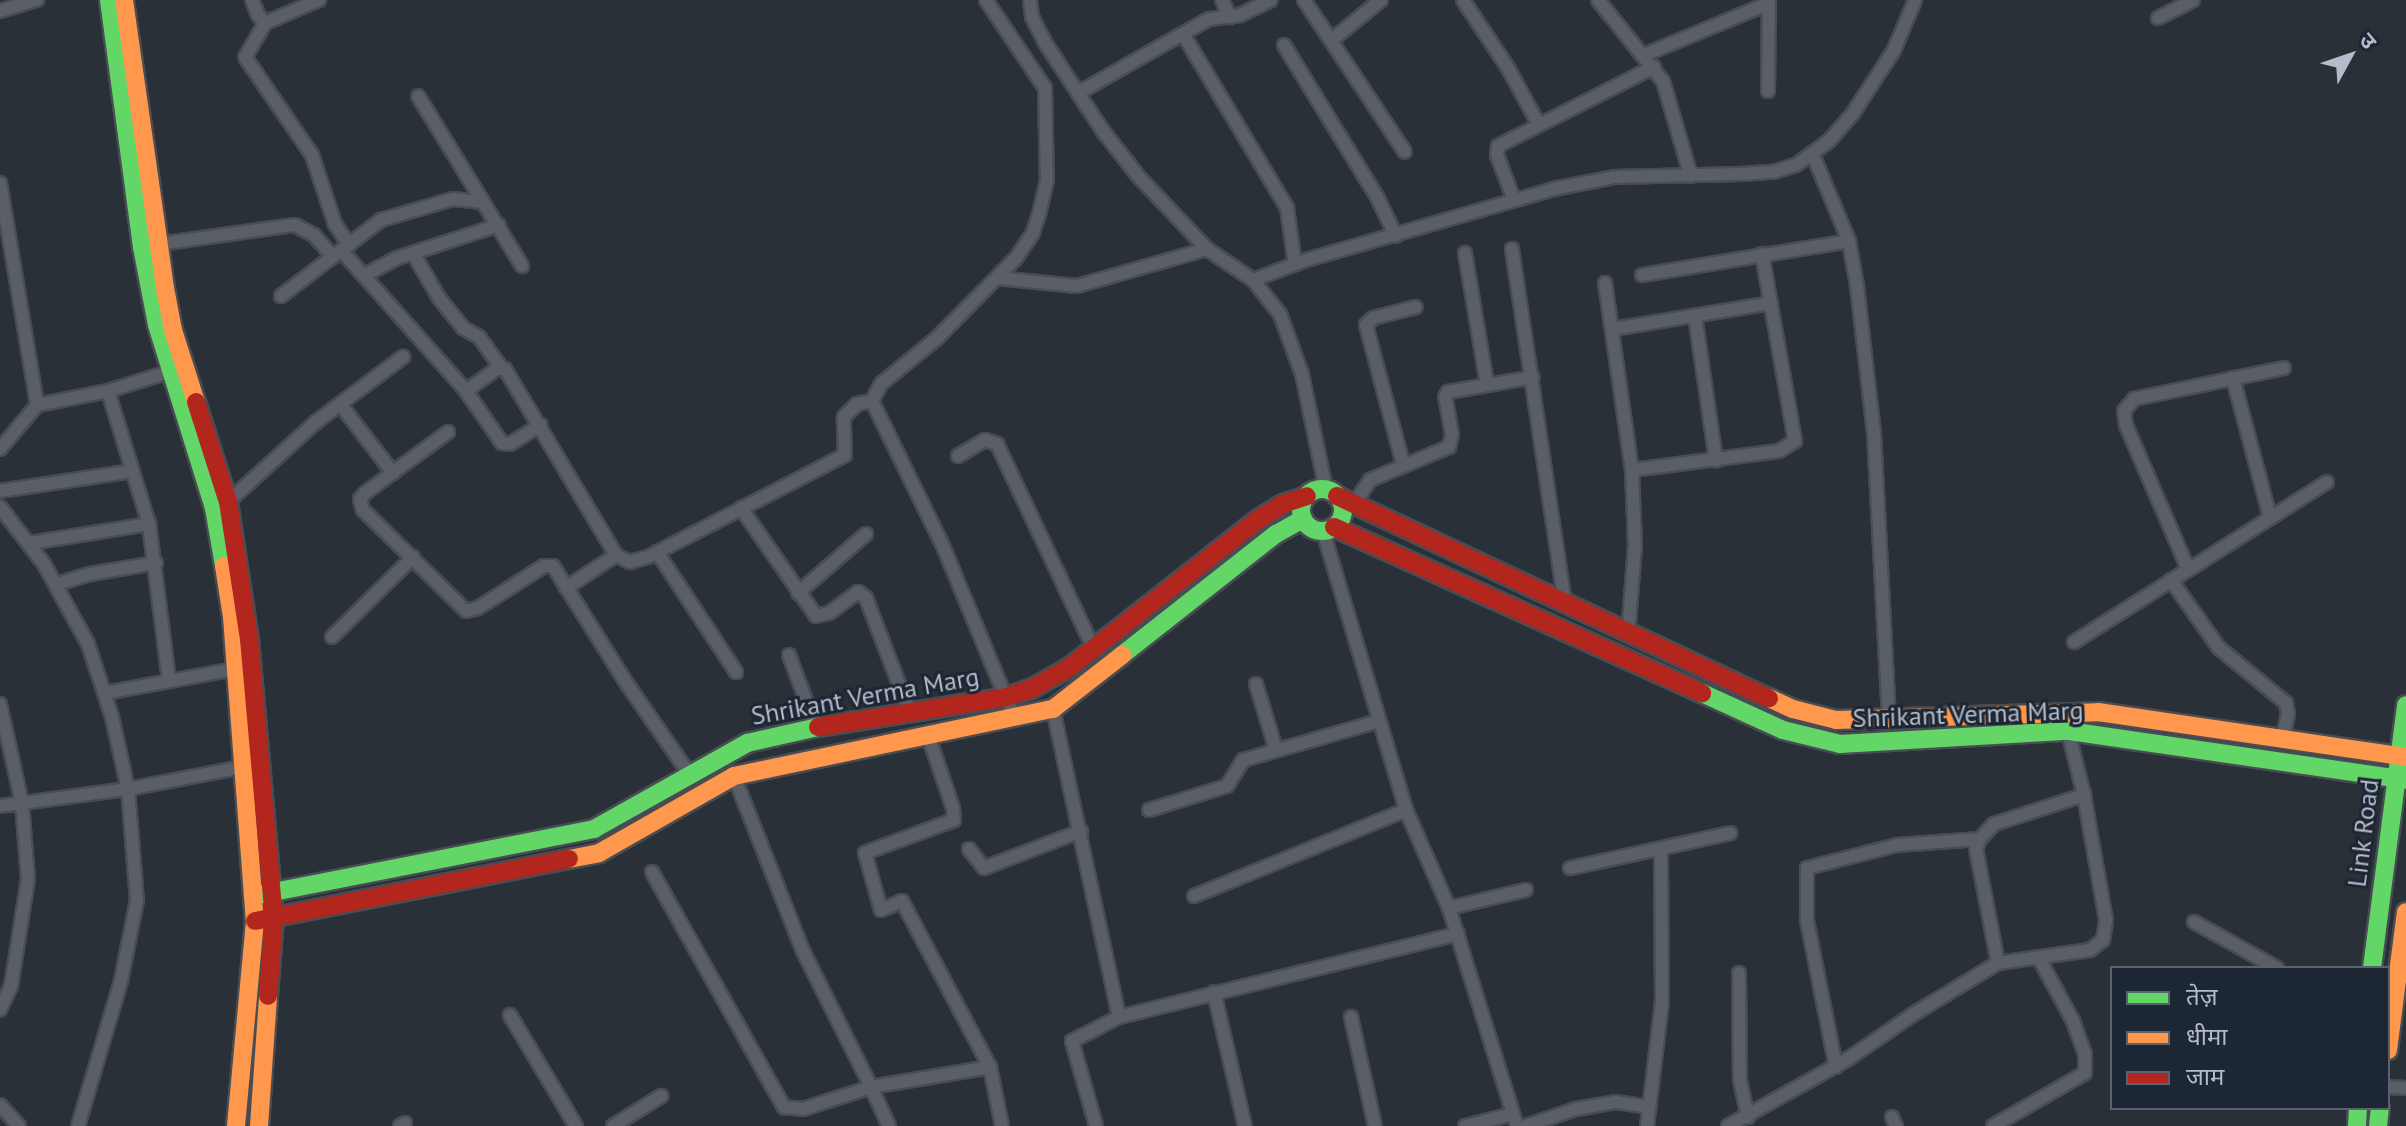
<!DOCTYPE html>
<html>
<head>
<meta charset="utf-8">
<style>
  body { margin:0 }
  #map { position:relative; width:2406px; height:1126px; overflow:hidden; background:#2a3038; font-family:"PT Sans","Noto Sans Devanagari",sans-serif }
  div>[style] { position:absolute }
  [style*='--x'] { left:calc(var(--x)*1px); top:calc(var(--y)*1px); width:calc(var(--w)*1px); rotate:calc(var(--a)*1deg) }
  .roads { filter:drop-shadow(2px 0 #484c53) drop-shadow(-2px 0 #484c53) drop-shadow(0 2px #484c53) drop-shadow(0 -2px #484c53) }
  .street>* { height:12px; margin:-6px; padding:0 6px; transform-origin:6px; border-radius:6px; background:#5a5e66 }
  .fast>* { height:18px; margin:-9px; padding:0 9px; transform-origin:9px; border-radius:9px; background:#63d668 }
  .fast>.ring { margin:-9px; padding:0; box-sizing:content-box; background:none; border:18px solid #63d668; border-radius:50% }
  .slow>* { height:18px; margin:-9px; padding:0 9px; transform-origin:9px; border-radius:9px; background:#ff974d }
  .jam>* { height:18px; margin:-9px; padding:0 9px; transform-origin:9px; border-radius:9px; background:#b3261e }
  span { translate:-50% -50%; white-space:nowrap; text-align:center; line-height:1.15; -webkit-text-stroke:6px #1d2633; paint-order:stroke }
  .street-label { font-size:26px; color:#b4bcc9 }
  .legend { position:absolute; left:2110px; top:966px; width:280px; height:144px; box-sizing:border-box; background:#1d2633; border:2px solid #59626f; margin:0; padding:10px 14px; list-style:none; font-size:24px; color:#b4bcc9 }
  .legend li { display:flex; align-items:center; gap:16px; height:40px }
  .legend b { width:40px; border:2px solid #59626f }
  .north { position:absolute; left:2310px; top:16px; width:80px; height:80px; -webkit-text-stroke:6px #1d2633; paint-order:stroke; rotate:50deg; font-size:22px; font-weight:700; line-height:32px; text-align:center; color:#b4bcc9 }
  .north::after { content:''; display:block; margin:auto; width:28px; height:36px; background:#b4bcc9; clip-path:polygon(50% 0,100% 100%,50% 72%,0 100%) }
</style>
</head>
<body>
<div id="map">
  <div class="roads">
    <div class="street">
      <div style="--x:252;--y:0;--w:16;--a:68"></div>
      <div style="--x:258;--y:15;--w:11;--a:49"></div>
      <div style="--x:265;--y:23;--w:59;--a:-23.1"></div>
      <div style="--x:986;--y:0;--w:106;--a:56.2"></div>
      <div style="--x:1045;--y:88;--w:92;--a:88.8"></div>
      <div style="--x:1047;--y:180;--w:32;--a:103"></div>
      <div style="--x:1040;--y:211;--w:23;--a:108"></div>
      <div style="--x:1033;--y:233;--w:30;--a:124"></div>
      <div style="--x:1016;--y:258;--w:112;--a:134.6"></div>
      <div style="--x:937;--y:338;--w:72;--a:140.6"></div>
      <div style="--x:881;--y:384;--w:19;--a:118"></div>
      <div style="--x:872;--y:401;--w:161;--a:63.9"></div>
      <div style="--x:943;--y:546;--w:185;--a:67.5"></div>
      <div style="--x:1030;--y:0;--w:17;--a:83"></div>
      <div style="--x:1032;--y:17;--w:27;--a:63"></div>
      <div style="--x:1044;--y:41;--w:108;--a:56.8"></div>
      <div style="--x:1103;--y:131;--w:57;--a:52.1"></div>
      <div style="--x:1138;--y:176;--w:100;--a:46.6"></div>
      <div style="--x:1207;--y:249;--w:55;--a:34"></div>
      <div style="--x:1253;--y:280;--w:43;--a:51.5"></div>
      <div style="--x:1280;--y:314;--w:64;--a:69.9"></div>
      <div style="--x:1302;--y:374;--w:118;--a:78.3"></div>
      <div style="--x:1222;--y:0;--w:19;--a:65"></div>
      <div style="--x:1304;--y:0;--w:182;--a:56.4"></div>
      <div style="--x:1463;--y:0;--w:82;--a:56.5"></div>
      <div style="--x:1508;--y:68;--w:65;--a:61.5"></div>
      <div style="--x:1598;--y:0;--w:104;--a:51.3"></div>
      <div style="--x:1663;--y:81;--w:99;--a:73.6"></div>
      <div style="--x:0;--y:11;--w:39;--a:-17"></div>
      <div style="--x:2158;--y:18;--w:39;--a:-27"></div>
      <div style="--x:265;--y:23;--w:39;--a:120"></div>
      <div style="--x:245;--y:57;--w:119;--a:55.6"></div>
      <div style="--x:312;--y:155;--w:73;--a:71.6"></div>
      <div style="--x:335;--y:224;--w:25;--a:56"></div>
      <div style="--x:1183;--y:34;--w:203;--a:59.1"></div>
      <div style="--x:1287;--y:208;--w:57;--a:81.9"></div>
      <div style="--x:1333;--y:39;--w:62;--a:-39.1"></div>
      <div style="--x:1284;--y:45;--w:178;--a:58.5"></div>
      <div style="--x:1377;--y:197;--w:43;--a:64"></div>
      <div style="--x:1644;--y:55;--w:131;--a:-22.5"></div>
      <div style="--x:1765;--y:5;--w:6;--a:-51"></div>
      <div style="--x:1768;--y:91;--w:89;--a:-89.4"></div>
      <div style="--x:1078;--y:93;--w:150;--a:-29.5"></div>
      <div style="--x:1209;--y:19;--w:31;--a:-7"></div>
      <div style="--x:1240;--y:15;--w:34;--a:-26"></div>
      <div style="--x:1813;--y:155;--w:93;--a:67.3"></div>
      <div style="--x:1849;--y:241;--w:46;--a:79.9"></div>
      <div style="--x:1857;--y:286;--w:148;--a:83.4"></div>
      <div style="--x:1874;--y:433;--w:288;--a:87"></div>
      <div style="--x:0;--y:183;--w:225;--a:80.5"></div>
      <div style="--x:37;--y:405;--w:72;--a:-11.2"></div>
      <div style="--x:108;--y:391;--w:67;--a:-17.4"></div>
      <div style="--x:1514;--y:200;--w:48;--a:-110.7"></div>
      <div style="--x:1497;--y:155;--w:9;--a:-84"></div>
      <div style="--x:1498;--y:146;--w:175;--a:-26.9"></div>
      <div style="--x:483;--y:202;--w:75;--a:58.6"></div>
      <div style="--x:159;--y:244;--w:137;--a:-8"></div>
      <div style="--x:295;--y:225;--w:21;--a:28"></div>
      <div style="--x:314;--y:235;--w:29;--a:49"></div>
      <div style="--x:1512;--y:249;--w:359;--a:81.5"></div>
      <div style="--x:341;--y:250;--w:188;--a:48.4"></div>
      <div style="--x:466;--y:391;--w:63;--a:55.3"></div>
      <div style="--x:502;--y:443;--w:8;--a:7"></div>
      <div style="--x:510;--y:444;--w:36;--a:-32"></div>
      <div style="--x:413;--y:253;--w:52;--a:60"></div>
      <div style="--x:439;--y:298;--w:38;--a:51"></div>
      <div style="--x:463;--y:328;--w:18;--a:29"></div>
      <div style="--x:479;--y:337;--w:37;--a:54"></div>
      <div style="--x:1465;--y:253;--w:133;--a:80.5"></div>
      <div style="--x:365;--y:275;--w:36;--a:-28"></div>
      <div style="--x:397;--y:258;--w:107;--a:-17.9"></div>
      <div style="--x:1642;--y:275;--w:210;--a:-9.3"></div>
      <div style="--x:997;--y:278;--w:80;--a:5.7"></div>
      <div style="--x:1077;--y:286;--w:135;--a:-15.9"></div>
      <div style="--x:1253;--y:280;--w:57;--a:-20.7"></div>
      <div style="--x:1306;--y:260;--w:257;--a:-16"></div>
      <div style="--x:1553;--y:189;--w:62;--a:-11.1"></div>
      <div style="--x:1614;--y:177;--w:127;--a:-1.4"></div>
      <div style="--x:1741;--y:174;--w:32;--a:-4"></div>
      <div style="--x:1773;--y:172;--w:24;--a:-17"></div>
      <div style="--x:1796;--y:165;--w:41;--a:-36"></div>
      <div style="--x:1829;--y:141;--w:37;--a:-49"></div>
      <div style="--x:1853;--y:113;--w:75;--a:-56.9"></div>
      <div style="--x:1894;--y:50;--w:54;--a:-67.2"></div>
      <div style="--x:1605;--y:283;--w:189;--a:81.8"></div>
      <div style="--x:1632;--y:470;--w:76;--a:87.7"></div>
      <div style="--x:1635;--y:546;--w:89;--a:94.5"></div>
      <div style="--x:281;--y:296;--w:126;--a:-37.2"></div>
      <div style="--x:381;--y:220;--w:75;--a:-16.3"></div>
      <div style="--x:453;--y:199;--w:30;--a:6"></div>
      <div style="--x:483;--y:202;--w:124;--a:-121.5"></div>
      <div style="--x:1695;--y:316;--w:146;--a:81.7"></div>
      <div style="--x:1613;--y:329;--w:160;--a:-9.3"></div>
      <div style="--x:2233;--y:378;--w:144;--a:75.1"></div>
      <div style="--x:108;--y:391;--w:139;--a:72.9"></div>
      <div style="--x:149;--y:524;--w:157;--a:82.7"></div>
      <div style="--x:466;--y:391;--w:37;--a:-36"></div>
      <div style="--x:496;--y:369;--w:9;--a:0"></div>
      <div style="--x:505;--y:369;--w:217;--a:59.2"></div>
      <div style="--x:616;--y:555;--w:16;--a:27"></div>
      <div style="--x:630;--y:562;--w:19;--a:-16"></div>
      <div style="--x:648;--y:557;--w:222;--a:-27.4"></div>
      <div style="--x:845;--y:455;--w:38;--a:-92"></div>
      <div style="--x:844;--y:417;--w:18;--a:-45"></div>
      <div style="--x:857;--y:404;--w:15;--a:-11"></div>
      <div style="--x:340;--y:404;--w:87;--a:52.5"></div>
      <div style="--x:448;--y:432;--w:103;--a:143.7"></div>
      <div style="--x:365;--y:493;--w:8;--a:130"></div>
      <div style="--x:360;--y:499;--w:11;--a:75"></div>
      <div style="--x:363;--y:510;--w:144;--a:44.4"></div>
      <div style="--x:466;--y:611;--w:12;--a:-14"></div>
      <div style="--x:478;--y:608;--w:78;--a:-32.5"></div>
      <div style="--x:544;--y:566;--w:9;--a:0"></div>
      <div style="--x:553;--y:566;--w:139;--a:57.9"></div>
      <div style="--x:627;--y:684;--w:111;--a:55.3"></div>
      <div style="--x:0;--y:449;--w:57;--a:-49.9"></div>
      <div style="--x:958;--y:456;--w:31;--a:-31"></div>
      <div style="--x:985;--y:440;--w:13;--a:18"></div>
      <div style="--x:997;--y:444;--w:227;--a:64.7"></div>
      <div style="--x:1403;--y:464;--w:144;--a:-104.9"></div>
      <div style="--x:1366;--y:325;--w:10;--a:-45"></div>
      <div style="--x:1373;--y:318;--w:44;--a:-14.3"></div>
      <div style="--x:1632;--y:470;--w:148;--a:-7.4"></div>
      <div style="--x:1779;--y:451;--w:19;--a:-32"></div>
      <div style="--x:1795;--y:441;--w:190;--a:-100"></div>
      <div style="--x:0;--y:491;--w:134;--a:-8.6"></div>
      <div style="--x:228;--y:502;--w:119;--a:-42.3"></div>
      <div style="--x:316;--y:422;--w:109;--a:-36.8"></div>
      <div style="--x:1354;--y:504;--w:29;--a:-56"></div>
      <div style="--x:1370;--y:480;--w:86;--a:-22.7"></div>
      <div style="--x:1449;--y:447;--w:12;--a:-76"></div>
      <div style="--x:1452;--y:435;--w:39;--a:-100"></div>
      <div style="--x:1445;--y:397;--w:6;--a:-59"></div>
      <div style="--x:1448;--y:392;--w:86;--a:-10"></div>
      <div style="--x:0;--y:507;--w:72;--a:52.3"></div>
      <div style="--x:44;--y:564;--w:91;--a:61.2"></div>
      <div style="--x:88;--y:644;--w:77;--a:71.8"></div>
      <div style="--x:112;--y:717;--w:74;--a:77.5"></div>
      <div style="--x:128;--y:789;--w:117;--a:-10.8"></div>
      <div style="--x:741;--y:508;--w:131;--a:55.2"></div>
      <div style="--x:816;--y:616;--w:13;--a:-13"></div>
      <div style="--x:829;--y:613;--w:36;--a:-36"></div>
      <div style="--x:858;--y:592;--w:10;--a:37"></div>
      <div style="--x:866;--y:598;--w:120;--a:69"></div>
      <div style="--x:1323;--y:531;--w:291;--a:73.4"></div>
      <div style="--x:1406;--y:810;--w:107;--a:66.3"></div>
      <div style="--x:1449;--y:908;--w:228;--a:72.7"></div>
      <div style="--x:30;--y:543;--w:121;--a:-9.1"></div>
      <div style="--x:657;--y:552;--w:144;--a:56.6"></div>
      <div style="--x:2188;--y:569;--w:157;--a:-113.3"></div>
      <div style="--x:2126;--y:425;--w:14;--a:-98"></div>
      <div style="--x:2124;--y:411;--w:16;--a:-50"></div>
      <div style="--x:2134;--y:399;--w:153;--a:-11.7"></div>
      <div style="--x:2171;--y:580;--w:83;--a:54.8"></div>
      <div style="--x:2219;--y:648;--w:87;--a:39.4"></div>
      <div style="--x:2286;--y:703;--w:11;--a:80"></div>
      <div style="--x:2288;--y:714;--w:25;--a:102"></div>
      <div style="--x:57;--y:584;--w:34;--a:-17"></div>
      <div style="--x:90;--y:574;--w:67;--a:-9.5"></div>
      <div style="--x:566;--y:588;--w:60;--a:-33.4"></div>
      <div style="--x:798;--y:593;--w:90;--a:-40.9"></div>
      <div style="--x:332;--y:637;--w:114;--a:-44.6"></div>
      <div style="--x:2074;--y:642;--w:299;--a:-32.3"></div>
      <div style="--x:789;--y:655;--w:77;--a:69.4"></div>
      <div style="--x:1256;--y:684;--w:69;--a:73.1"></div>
      <div style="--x:105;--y:693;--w:132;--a:-10.5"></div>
      <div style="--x:0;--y:704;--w:101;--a:77.5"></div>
      <div style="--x:22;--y:803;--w:76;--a:85.5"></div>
      <div style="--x:28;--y:879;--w:108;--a:99"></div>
      <div style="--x:11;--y:986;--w:26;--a:115"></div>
      <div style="--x:1053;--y:709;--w:315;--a:77.9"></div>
      <div style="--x:1119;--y:1017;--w:53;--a:152.9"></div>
      <div style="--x:1072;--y:1041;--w:88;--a:74.2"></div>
      <div style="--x:928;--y:735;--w:77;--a:71.1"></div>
      <div style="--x:953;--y:808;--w:12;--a:85"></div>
      <div style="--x:954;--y:820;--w:95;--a:159.7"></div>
      <div style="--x:865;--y:853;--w:59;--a:74.3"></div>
      <div style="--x:881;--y:910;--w:23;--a:-23"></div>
      <div style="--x:902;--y:901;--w:188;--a:62.1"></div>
      <div style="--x:990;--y:1067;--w:60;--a:78.5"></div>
      <div style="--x:734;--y:776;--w:188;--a:68.5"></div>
      <div style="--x:803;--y:951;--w:152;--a:63.4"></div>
      <div style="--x:871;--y:1087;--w:121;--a:-9.5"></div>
      <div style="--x:0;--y:806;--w:129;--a:-7.6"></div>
      <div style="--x:128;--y:789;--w:111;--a:85.4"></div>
      <div style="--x:137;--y:900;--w:83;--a:101.2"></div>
      <div style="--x:121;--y:981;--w:151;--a:106.5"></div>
      <div style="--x:1149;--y:810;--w:82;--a:-17.1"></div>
      <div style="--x:1227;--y:786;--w:31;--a:-58"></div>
      <div style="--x:1243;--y:760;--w:141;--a:-16"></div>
      <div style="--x:969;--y:849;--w:24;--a:52"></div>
      <div style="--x:984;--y:868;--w:104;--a:-20.9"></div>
      <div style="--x:1570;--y:868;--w:164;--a:-12.3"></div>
      <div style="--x:652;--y:872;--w:270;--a:60.7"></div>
      <div style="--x:784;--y:1107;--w:19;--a:6"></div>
      <div style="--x:803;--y:1109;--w:71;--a:-17.9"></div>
      <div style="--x:871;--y:1087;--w:43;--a:65.2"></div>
      <div style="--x:1194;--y:896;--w:229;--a:-22.1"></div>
      <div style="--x:1449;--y:908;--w:79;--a:-13.2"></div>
      <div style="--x:2194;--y:922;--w:95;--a:29"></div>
      <div style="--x:1998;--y:963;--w:116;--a:-100.9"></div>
      <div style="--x:1976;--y:849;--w:11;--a:-68"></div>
      <div style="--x:1980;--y:839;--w:21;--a:-47"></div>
      <div style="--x:1994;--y:824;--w:95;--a:-17.9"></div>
      <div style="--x:1739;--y:973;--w:107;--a:89.5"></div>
      <div style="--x:1740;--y:1080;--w:38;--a:78"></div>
      <div style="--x:1214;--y:992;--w:138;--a:77"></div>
      <div style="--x:510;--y:1015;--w:129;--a:59.3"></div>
      <div style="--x:1119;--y:1017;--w:349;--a:-13.8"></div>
      <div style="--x:1351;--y:1017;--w:112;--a:77.6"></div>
      <div style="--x:1836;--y:1067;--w:150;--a:-101.2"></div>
      <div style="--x:1807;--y:920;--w:52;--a:-90"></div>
      <div style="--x:1807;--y:868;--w:93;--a:-14.3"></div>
      <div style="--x:1897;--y:845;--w:83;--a:-4.1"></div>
      <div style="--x:2388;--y:1087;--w:18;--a:3"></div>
      <div style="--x:0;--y:1105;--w:28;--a:48"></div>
      <div style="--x:1892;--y:1117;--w:10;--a:66"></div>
      <div style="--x:400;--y:1126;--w:6;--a:-31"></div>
      <div style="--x:613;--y:1126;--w:57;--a:-32"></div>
      <div style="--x:1465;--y:1126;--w:49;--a:-14"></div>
      <div style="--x:1526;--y:1126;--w:53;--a:-18.8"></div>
      <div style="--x:1576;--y:1109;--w:40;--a:-10"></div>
      <div style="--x:1615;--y:1102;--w:35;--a:8"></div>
      <div style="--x:1647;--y:1126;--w:125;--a:-83.1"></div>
      <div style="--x:1662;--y:1002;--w:152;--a:-90.4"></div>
      <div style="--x:1728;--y:1126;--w:137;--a:-29.2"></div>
      <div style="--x:1848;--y:1059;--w:78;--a:-34.5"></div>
      <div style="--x:1912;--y:1015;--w:100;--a:-31.2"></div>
      <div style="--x:1998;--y:963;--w:93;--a:-8"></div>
      <div style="--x:2090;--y:950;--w:16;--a:-38"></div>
      <div style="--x:2103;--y:940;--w:20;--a:-81"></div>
      <div style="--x:2106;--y:920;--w:127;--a:-100"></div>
      <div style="--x:2084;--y:795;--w:66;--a:-104"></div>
      <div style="--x:1993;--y:1126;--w:106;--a:-29.9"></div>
      <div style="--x:2085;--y:1073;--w:19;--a:-90"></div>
      <div style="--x:2085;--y:1054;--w:35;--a:-110"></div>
      <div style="--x:2073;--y:1021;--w:72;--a:-118.4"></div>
    </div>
    <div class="fast">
      <div style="--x:109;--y:0;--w:249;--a:82.4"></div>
      <div style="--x:142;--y:247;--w:79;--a:79.1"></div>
      <div style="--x:157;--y:325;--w:192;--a:72.7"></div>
      <div style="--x:214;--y:508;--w:59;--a:80.2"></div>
      <div class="ring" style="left:1301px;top:489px;width:24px;height:24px"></div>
      <div style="--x:1122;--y:655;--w:196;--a:-38.2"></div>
      <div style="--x:1276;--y:534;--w:31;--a:-29"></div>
      <div style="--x:1702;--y:693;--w:89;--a:24.6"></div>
      <div style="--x:1783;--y:730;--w:59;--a:13.8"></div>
      <div style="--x:1840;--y:744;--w:228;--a:-3.3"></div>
      <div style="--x:2068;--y:731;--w:342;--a:8.2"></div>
      <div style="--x:253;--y:896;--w:348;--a:-11.1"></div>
      <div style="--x:594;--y:829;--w:176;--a:-29.3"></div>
      <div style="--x:747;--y:743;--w:73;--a:-12.7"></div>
      <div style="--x:2372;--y:968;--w:265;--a:-82.6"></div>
      <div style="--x:2357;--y:1126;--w:18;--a:-87"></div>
      <div style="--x:2378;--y:1126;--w:18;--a:-84"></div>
    </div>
    <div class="slow">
      <div style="--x:124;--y:0;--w:291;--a:81.9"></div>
      <div style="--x:165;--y:288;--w:43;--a:79.2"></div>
      <div style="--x:173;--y:330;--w:76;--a:72.3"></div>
      <div style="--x:224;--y:566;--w:52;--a:81.1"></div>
      <div style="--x:232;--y:617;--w:305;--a:85.7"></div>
      <div style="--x:255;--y:921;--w:206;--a:95.3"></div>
      <div style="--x:1769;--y:698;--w:26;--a:25"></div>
      <div style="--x:1793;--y:709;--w:44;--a:14.3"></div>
      <div style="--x:1836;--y:720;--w:262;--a:-1.7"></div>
      <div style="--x:2098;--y:712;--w:311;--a:8.3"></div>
      <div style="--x:569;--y:859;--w:31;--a:-11"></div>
      <div style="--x:599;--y:853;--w:155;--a:-29.7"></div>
      <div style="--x:734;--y:776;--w:326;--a:-11.9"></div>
      <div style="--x:1053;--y:709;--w:88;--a:-38"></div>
      <div style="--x:2388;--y:1050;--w:139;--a:-82.6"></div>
      <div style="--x:259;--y:1126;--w:130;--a:-86"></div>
    </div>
    <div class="jam">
      <div style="--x:196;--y:402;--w:105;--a:72.3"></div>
      <div style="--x:228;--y:502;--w:139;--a:81.3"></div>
      <div style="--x:249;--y:639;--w:280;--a:84.9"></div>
      <div style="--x:274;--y:918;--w:78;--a:94.4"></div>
      <div style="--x:1337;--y:496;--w:477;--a:25.1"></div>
      <div style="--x:1334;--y:527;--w:404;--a:24.3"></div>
      <div style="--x:818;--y:727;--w:191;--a:-9"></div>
      <div style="--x:1007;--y:697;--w:28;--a:-19"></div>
      <div style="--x:1033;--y:688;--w:43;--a:-29.6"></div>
      <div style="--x:1070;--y:667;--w:240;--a:-38.1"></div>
      <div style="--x:1259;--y:519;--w:28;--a:-32"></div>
      <div style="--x:1283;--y:504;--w:25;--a:-18"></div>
      <div style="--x:255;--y:921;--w:320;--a:-11.2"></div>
    </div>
  </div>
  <div class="street-label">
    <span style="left:865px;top:696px;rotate:-10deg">Shrikant Verma Marg</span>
    <span style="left:1968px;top:714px;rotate:-2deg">Shrikant Verma Marg</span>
    <span style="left:2363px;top:833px;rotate:-83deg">Link Road</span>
  </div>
  <ul class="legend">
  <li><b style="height:10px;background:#63d668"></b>तेज़</li>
  <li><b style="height:10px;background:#ff974d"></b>धीमा</li>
  <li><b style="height:10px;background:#b3261e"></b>जाम</li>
  </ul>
  <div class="north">उ</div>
</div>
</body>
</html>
